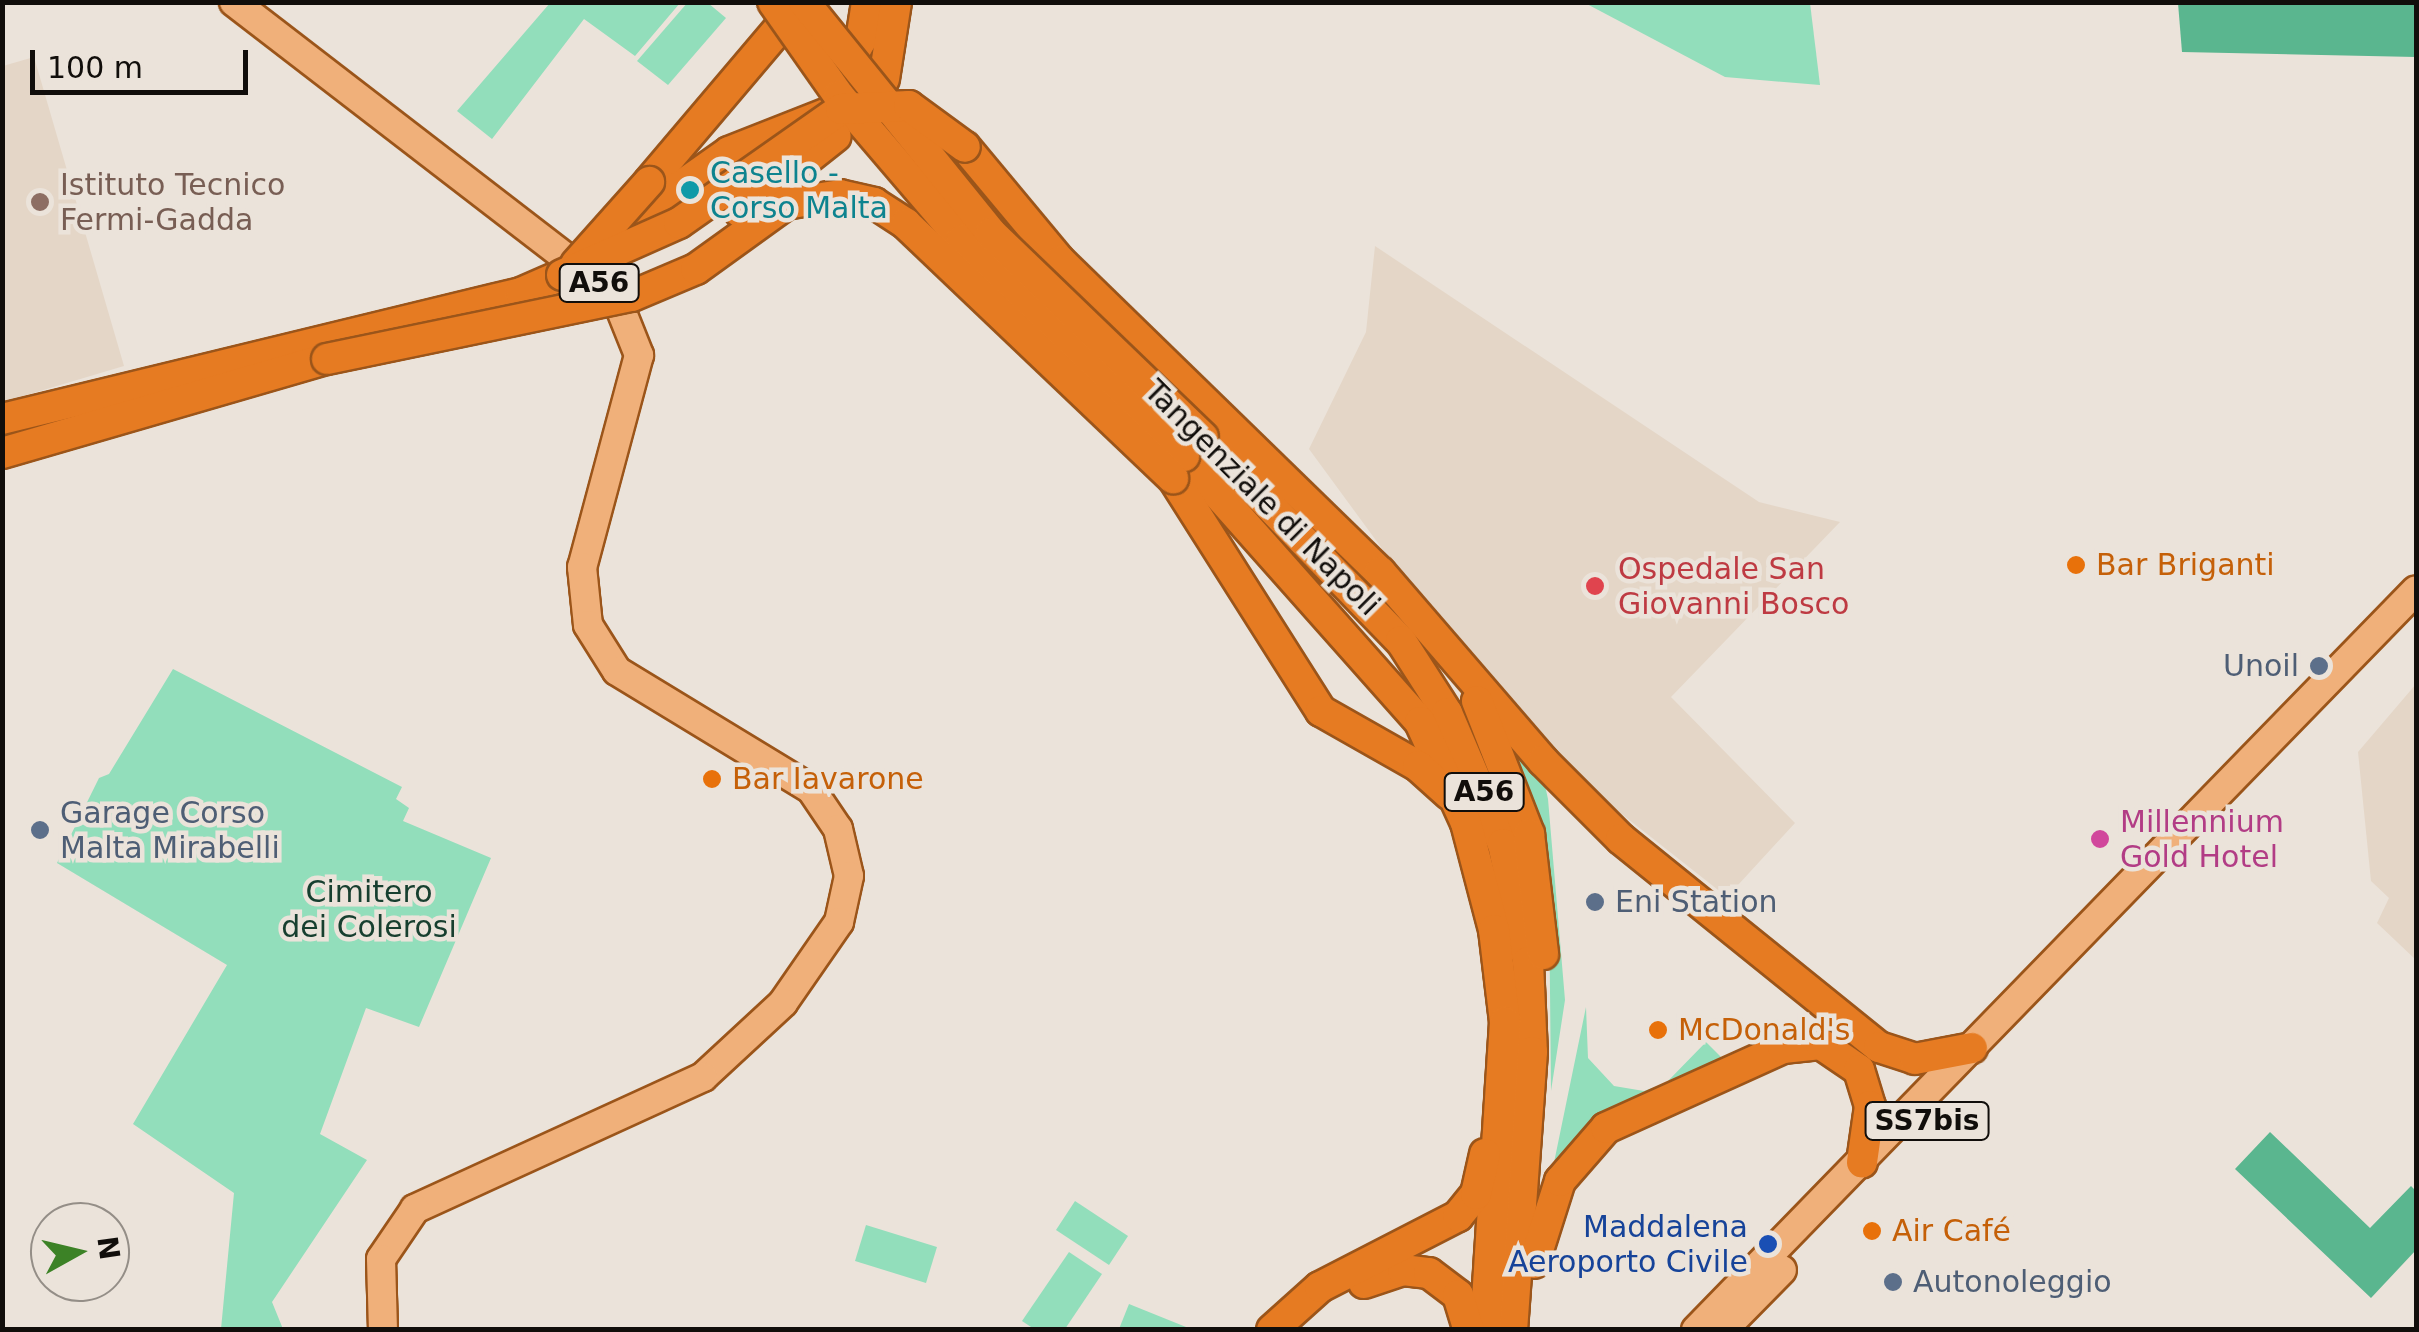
<!DOCTYPE html>
<html>
<head>
<meta charset="utf-8">
<style>
  body { margin:0 }
  #map { position:relative; width:2419px; height:1332px; overflow:hidden; background:#ebe3da; font-family:"DejaVu Sans",sans-serif }
  div>[style] { position:absolute }
  [style*='--x'] { left:calc(var(--x)*1px); top:calc(var(--y)*1px); width:calc(var(--w)*1px); rotate:calc(var(--a)*1deg) }
  .built>* { inset:0; background:#e4d6c7 }
  .green>* { inset:0; background:#92debb }
  .forest>* { inset:0; background:#5ab68f }
  .roads { filter:drop-shadow(2px 0 #9b551a) drop-shadow(-2px 0 #9b551a) drop-shadow(0 2px #9b551a) drop-shadow(0 -2px #9b551a) }
  .major>* { height:28px; margin:-14px; padding:0 14px; transform-origin:14px; border-radius:14px; background:#f0b07a }
  .highway>* { height:30px; margin:-15px; padding:0 15px; transform-origin:15px; border-radius:15px; background:#e67b22 }
  .bridges { filter:drop-shadow(2px 0 #9b551a) drop-shadow(-2px 0 #9b551a) drop-shadow(0 2px #9b551a) drop-shadow(0 -2px #9b551a) }
  .highway-bridge>* { height:30px; margin:-15px; padding:0 15px; transform-origin:15px; border-radius:15px; background:#e67b22 }
  .dots>* { width:28px; height:28px; translate:-50% -50%; box-sizing:border-box; border:5px solid #ebe3da; border-radius:50% }
  span { translate:-50% -50%; white-space:nowrap; text-align:center; line-height:1.15; -webkit-text-stroke:9px #ebe3da; paint-order:stroke }
  .shield-label span { padding:2px 8px; background:#ebe3da; border:2px solid; border-radius:8px; -webkit-text-stroke-width:0 }
  .shield-label { font-size:28px; color:#110e0b; font-weight:700 }
  .culture-label { font-size:30px; color:#0d838f }
  .left { translate:0 -50%; text-align:left }
  .education-label { font-size:30px; color:#785e54 }
  .street-label { font-size:30px; color:#110e0b }
  .food-label { font-size:30px; color:#c56008 }
  .health-label { font-size:30px; color:#be3a42 }
  .service-label { font-size:30px; color:#4e5e75 }
  .right { translate:-100% -50%; text-align:right }
  .hotel-label { font-size:30px; color:#b23c85 }
  .park-label { font-size:30px; color:#173f2f }
  .transit-label { font-size:30px; color:#164399 }
  .frame { position:absolute; inset:0; border:5px solid #110e0b; pointer-events:none }
  .north { position:absolute; left:30px; top:1202px; width:100px; height:100px; box-sizing:border-box; background:#ebe3da; border:2px solid #948e87; border-radius:50%; rotate:82deg; font-size:28px; font-weight:700; line-height:40px; text-align:center; color:#110e0b }
  .north::after { content:''; display:block; margin:auto; width:35px; height:45px; background:#3c8226; clip-path:polygon(50% 0,100% 100%,50% 72%,0 100%) }
  .scale { position:absolute; left:30px; top:50px; width:218px; height:45px; box-sizing:border-box; border:5px solid #110e0b; border-top:0; padding-left:12px; font-size:30px; line-height:35px; white-space:nowrap; color:#110e0b; -webkit-text-stroke:8px #ebe3da; paint-order:stroke }
</style>
</head>
<body>
<div id="map">
  <div class="built">
    <div style="clip-path:polygon(34px 57px,124px 366px,3px 402px,3px 66px)"></div>
    <div style="clip-path:polygon(1375px 246px,1759px 502px,1840px 522px,1671px 697px,1795px 823px,1727px 897px,1571px 774px,1397px 569px,1309px 449px,1366px 332px)"></div>
    <div style="clip-path:polygon(2416px 684px,2416px 960px,2377px 923px,2389px 898px,2371px 881px,2358px 752px)"></div>
  </div>
  <div class="green">
    <div style="clip-path:polygon(688px 2px,708px 3px,726px 18px,668px 85px,637px 61px)"></div>
    <div style="clip-path:polygon(550px 3px,680px 3px,635px 56px,584px 19px,492px 139px,457px 111px)"></div>
    <div style="clip-path:polygon(1585px 3px,1810px 3px,1820px 85px,1725px 77px)"></div>
    <div style="clip-path:polygon(173px 669px,402px 787px,396px 799px,409px 808px,403px 821px,491px 858px,419px 1027px,366px 1008px,320px 1134px,367px 1160px,272px 1302px,283px 1329px,221px 1329px,234px 1193px,133px 1124px,227px 965px,57px 863px,99px 778px,109px 774px)"></div>
    <div style="clip-path:polygon(1507px 738px,1544px 781px,1548px 799px,1565px 1000px,1551px 1091px,1549px 891px)"></div>
    <div style="clip-path:polygon(1586px 1007px,1588px 1058px,1614px 1086px,1644px 1091px,1666px 1083px,1706px 1042px,1726px 1062px,1550px 1182px)"></div>
    <div style="clip-path:polygon(1075px 1201px,1128px 1236px,1109px 1265px,1056px 1230px)"></div>
    <div style="clip-path:polygon(866px 1225px,937px 1247px,926px 1283px,855px 1261px)"></div>
    <div style="clip-path:polygon(1069px 1252px,1102px 1274px,1065px 1329px,1034px 1329px,1022px 1321px)"></div>
    <div style="clip-path:polygon(1129px 1304px,1191px 1329px,1119px 1329px)"></div>
  </div>
  <div class="forest">
    <div style="clip-path:polygon(2178px 3px,2416px 3px,2416px 57px,2182px 52px)"></div>
    <div style="clip-path:polygon(2270px 1132px,2370px 1228px,2411px 1186px,2416px 1191px,2416px 1250px,2371px 1298px,2235px 1169px)"></div>
  </div>
  <div class="roads">
    <div class="major">
      <div style="--x:234;--y:2;--w:481;--a:37.6"></div>
      <div style="--x:615;--y:295;--w:65;--a:68.2"></div>
      <div style="--x:639;--y:355;--w:220;--a:105"></div>
      <div style="--x:582;--y:567;--w:58;--a:84.1"></div>
      <div style="--x:588;--y:625;--w:54;--a:57.8"></div>
      <div style="--x:617;--y:671;--w:227;--a:31.3"></div>
      <div style="--x:811;--y:789;--w:48;--a:56"></div>
      <div style="--x:838;--y:829;--w:48;--a:76.8"></div>
      <div style="--x:849;--y:876;--w:47;--a:102.3"></div>
      <div style="--x:839;--y:922;--w:98;--a:124.7"></div>
      <div style="--x:783;--y:1003;--w:109;--a:137.2"></div>
      <div style="--x:703;--y:1077;--w:317;--a:155.4"></div>
      <div style="--x:415;--y:1209;--w:60;--a:124.2"></div>
      <div style="--x:381;--y:1259;--w:71;--a:88.4"></div>
      <div style="--x:1696;--y:1330;--w:1032;--a:-45.78"></div>
      <div style="--x:1723;--y:1330;--w:84;--a:-45.5"></div>
    </div>
    <div class="highway">
      <div style="--x:840;--y:78;--w:43;--a:-61.1"></div>
      <div style="--x:861;--y:40;--w:38;--a:-81"></div>
      <div style="--x:884;--y:79;--w:78;--a:-81.1"></div>
      <div style="--x:965;--y:147;--w:148;--a:50.2"></div>
      <div style="--x:1060;--y:261;--w:446;--a:44.2"></div>
      <div style="--x:1380;--y:572;--w:250;--a:49.2"></div>
      <div style="--x:1543;--y:761;--w:110;--a:45"></div>
      <div style="--x:1621;--y:839;--w:331;--a:38.9"></div>
      <div style="--x:1879;--y:1047;--w:38;--a:18"></div>
      <div style="--x:1915;--y:1059;--w:58;--a:-10.9"></div>
      <div style="--x:649;--y:182;--w:232;--a:-49.7"></div>
      <div style="--x:600;--y:243;--w:158;--a:-35.2"></div>
      <div style="--x:729;--y:152;--w:112;--a:-21.5"></div>
      <div style="--x:2;--y:419;--w:534;--a:-13.65"></div>
      <div style="--x:521;--y:293;--w:45;--a:-23.7"></div>
      <div style="--x:1203;--y:437;--w:284;--a:45.9"></div>
      <div style="--x:1401;--y:641;--w:85;--a:57.4"></div>
      <div style="--x:1447;--y:713;--w:142;--a:66.9"></div>
      <div style="--x:1503;--y:844;--w:121;--a:78"></div>
      <div style="--x:1528;--y:962;--w:90;--a:87.5"></div>
      <div style="--x:1532;--y:1052;--w:279;--a:94.1"></div>
      <div style="--x:2;--y:453;--w:337;--a:-16.2"></div>
      <div style="--x:1184;--y:456;--w:356;--a:48.4"></div>
      <div style="--x:1420;--y:722;--w:111;--a:65.5"></div>
      <div style="--x:1466;--y:823;--w:111;--a:75.3"></div>
      <div style="--x:1494;--y:930;--w:93;--a:83.2"></div>
      <div style="--x:1505;--y:1022;--w:309;--a:93.7"></div>
      <div style="--x:1173;--y:478;--w:276;--a:57.6"></div>
      <div style="--x:1321;--y:711;--w:112;--a:29.6"></div>
      <div style="--x:1418;--y:766;--w:42;--a:42.1"></div>
      <div style="--x:1477;--y:701;--w:143;--a:68.6"></div>
      <div style="--x:1529;--y:834;--w:121;--a:83.3"></div>
      <div style="--x:1534;--y:1263;--w:86;--a:-72.4"></div>
      <div style="--x:1560;--y:1181;--w:70;--a:-49"></div>
      <div style="--x:1606;--y:1128;--w:194;--a:-24.3"></div>
      <div style="--x:1783;--y:1048;--w:38;--a:-6"></div>
      <div style="--x:1821;--y:1044;--w:46;--a:34.4"></div>
      <div style="--x:1859;--y:1070;--w:38;--a:73"></div>
      <div style="--x:1870;--y:1106;--w:57;--a:98.1"></div>
      <div style="--x:1364;--y:1283;--w:41;--a:-18.4"></div>
      <div style="--x:1403;--y:1270;--w:26;--a:7"></div>
      <div style="--x:1429;--y:1273;--w:36;--a:37"></div>
      <div style="--x:1458;--y:1295;--w:37;--a:73"></div>
      <div style="--x:1272;--y:1330;--w:64;--a:-41.9"></div>
      <div style="--x:1320;--y:1287;--w:155;--a:-27.2"></div>
      <div style="--x:1458;--y:1216;--w:28;--a:-51"></div>
      <div style="--x:1476;--y:1194;--w:41;--a:-77.3"></div>
    </div>
  </div>
  <div class="bridges">
    <div class="highway-bridge">
      <div style="--x:773;--y:2;--w:115;--a:54.9"></div>
      <div style="--x:839;--y:96;--w:189;--a:49.5"></div>
      <div style="--x:962;--y:240;--w:310;--a:44.2"></div>
      <div style="--x:804;--y:2;--w:297;--a:51"></div>
      <div style="--x:991;--y:233;--w:294;--a:43.9"></div>
      <div style="--x:740;--y:212;--w:122;--a:-38.4"></div>
      <div style="--x:576;--y:264;--w:110;--a:-48.3"></div>
      <div style="--x:562;--y:275;--w:128;--a:-24"></div>
      <div style="--x:679;--y:223;--w:198;--a:-35.1"></div>
      <div style="--x:841;--y:109;--w:68;--a:-2.5"></div>
      <div style="--x:909;--y:106;--w:69;--a:36.2"></div>
      <div style="--x:327;--y:359;--w:311;--a:-11.7"></div>
      <div style="--x:632;--y:296;--w:69;--a:-22.9"></div>
      <div style="--x:696;--y:269;--w:111;--a:-35.8"></div>
      <div style="--x:786;--y:204;--w:55;--a:-9.5"></div>
      <div style="--x:840;--y:195;--w:35;--a:13"></div>
      <div style="--x:874;--y:203;--w:38;--a:33"></div>
      <div style="--x:906;--y:224;--w:369;--a:43.6"></div>
    </div>
  </div>
  <div class="dots">
    <div style="left:690px;top:190px;background:#0f9aa8"></div>
    <div style="left:40px;top:202px;background:#8d6e63"></div>
    <div style="left:2076px;top:565px;background:#e8710a"></div>
    <div style="left:1595px;top:586px;background:#e0444e"></div>
    <div style="left:2319px;top:666px;background:#5c6f8a"></div>
    <div style="left:712px;top:779px;background:#e8710a"></div>
    <div style="left:40px;top:830px;background:#5c6f8a"></div>
    <div style="left:2100px;top:839px;background:#d1479c"></div>
    <div style="left:1595px;top:902px;background:#5c6f8a"></div>
    <div style="left:1658px;top:1030px;background:#e8710a"></div>
    <div style="left:1872px;top:1231px;background:#e8710a"></div>
    <div style="left:1768px;top:1244px;background:#1a4fb4"></div>
    <div style="left:1893px;top:1282px;background:#5c6f8a"></div>
  </div>
  <div class="shield-label">
    <span style="left:599px;top:283px">A56</span>
    <span style="left:1484px;top:792px">A56</span>
    <span style="left:1927px;top:1121px">SS7bis</span>
  </div>
  <div class="culture-label">
    <span class="left" style="left:710px;top:190px">Casello -<br>Corso Malta</span>
  </div>
  <div class="education-label">
    <span class="left" style="left:60px;top:202px">Istituto Tecnico<br>Fermi-Gadda</span>
  </div>
  <div class="street-label">
    <span style="left:1262px;top:498px;rotate:45deg">Tangenziale di Napoli</span>
  </div>
  <div class="food-label">
    <span class="left" style="left:2096px;top:565px">Bar Briganti</span>
    <span class="left" style="left:732px;top:779px">Bar Iavarone</span>
    <span class="left" style="left:1678px;top:1030px">McDonald's</span>
    <span class="left" style="left:1892px;top:1231px">Air Café</span>
  </div>
  <div class="health-label">
    <span class="left" style="left:1618px;top:586px">Ospedale San<br>Giovanni Bosco</span>
  </div>
  <div class="service-label">
    <span class="right" style="left:2299px;top:666px">Unoil</span>
    <span class="left" style="left:60px;top:830px">Garage Corso<br>Malta Mirabelli</span>
    <span class="left" style="left:1615px;top:902px">Eni Station</span>
    <span class="left" style="left:1913px;top:1282px">Autonoleggio</span>
  </div>
  <div class="hotel-label">
    <span class="left" style="left:2120px;top:839px">Millennium<br>Gold Hotel</span>
  </div>
  <div class="park-label">
    <span style="left:369px;top:909px">Cimitero<br>dei Colerosi</span>
  </div>
  <div class="transit-label">
    <span class="right" style="left:1748px;top:1244px">Maddalena<br>Aeroporto Civile</span>
  </div>
  <div class="frame"></div>
  <div class="north">N</div>
  <div class="scale">100 m</div>
</div>
</body>
</html>
